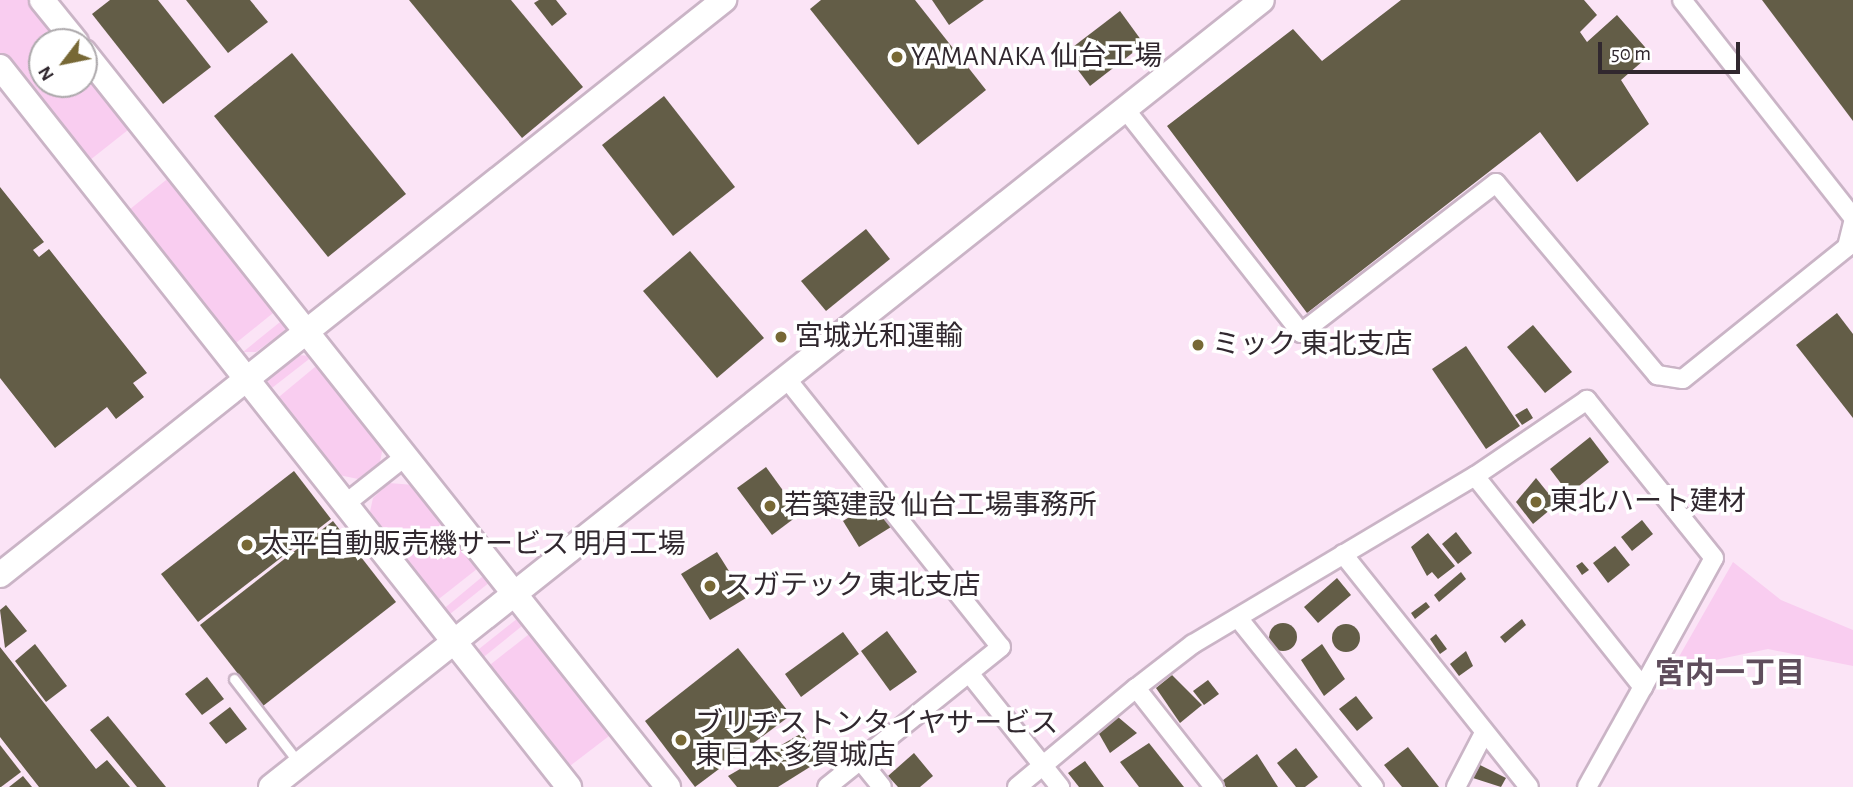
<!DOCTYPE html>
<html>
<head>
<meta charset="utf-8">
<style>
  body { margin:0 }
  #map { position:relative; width:1853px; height:787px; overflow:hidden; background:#fbe4f6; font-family:"Alegreya Sans","Noto Sans JP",sans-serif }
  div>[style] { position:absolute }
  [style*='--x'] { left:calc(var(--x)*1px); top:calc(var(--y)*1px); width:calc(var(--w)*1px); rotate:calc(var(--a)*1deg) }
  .green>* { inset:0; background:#f9cdf0 }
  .building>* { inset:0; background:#635d47 }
  .round { border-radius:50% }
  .roads { filter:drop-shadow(2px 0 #cab4c6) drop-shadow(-2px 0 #cab4c6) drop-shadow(0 2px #cab4c6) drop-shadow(0 -2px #cab4c6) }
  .lane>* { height:9px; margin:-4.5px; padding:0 4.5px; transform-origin:4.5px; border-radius:4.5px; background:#fff }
  .street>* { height:18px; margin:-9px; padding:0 9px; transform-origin:9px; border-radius:9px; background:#fff }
  .secondary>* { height:24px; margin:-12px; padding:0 12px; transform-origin:12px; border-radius:12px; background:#fff }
  .dots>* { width:19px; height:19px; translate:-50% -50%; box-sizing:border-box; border:4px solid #fff; border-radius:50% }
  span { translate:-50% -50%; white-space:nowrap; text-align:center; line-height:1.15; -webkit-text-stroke:7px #fff; paint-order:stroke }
  .poi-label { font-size:28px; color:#31282f }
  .left { translate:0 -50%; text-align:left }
  .neighbourhood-label { font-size:30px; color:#5f4d5c; font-weight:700 }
  .north { position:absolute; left:28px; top:28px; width:70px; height:70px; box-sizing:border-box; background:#fff; border:2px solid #ada9ac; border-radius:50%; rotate:238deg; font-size:19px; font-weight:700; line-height:28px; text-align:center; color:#31282f }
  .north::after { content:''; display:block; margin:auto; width:24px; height:32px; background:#776835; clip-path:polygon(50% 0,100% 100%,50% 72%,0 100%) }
  .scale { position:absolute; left:1598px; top:42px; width:142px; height:32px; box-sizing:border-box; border:4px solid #31282f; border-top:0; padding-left:9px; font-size:21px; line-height:24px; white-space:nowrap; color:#31282f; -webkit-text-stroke:5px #fff; paint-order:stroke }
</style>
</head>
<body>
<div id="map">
  <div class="green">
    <div style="clip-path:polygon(0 0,33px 0,66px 42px,42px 42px,42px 84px,84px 84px,84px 65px,133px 126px,85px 164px,0 56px)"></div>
    <div style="clip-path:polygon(171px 176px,278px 309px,231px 347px,124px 214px)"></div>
    <div style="clip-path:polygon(285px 318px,286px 330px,256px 352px,243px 352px)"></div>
    <div style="clip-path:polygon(297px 355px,313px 356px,268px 391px,267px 380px)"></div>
    <div style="clip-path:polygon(321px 362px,383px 447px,379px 467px,363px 480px,334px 474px,274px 401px)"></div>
    <div style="clip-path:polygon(389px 483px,414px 485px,482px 565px,435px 602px,369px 516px,373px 498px)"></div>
    <div style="clip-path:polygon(1733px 562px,1781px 600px,1853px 630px,1853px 666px,1768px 649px,1672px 669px)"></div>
    <div style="clip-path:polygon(488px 572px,490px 582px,450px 614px,441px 611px)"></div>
    <div style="clip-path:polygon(518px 618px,527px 622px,480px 660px,479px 649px)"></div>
    <div style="clip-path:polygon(533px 631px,613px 733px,566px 769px,486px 668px)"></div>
  </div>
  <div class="building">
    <div style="clip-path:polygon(110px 0,158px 0,211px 67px,163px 104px,92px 14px)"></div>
    <div style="clip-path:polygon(186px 0,250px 0,268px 22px,228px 53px)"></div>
    <div style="clip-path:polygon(409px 0,511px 0,583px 87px,522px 138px)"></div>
    <div style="clip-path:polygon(539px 0,556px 0,567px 14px,552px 26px,534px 3px)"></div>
    <div style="clip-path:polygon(821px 0,915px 0,986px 90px,918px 145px,810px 9px)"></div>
    <div style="clip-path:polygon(932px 0,984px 0,949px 25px)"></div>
    <div style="clip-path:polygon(1401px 0,1584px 0,1597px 15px,1580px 32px,1587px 42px,1617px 15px,1651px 54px,1621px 80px,1649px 124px,1577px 182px,1540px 132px,1307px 313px,1167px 126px,1293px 29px,1322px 61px)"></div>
    <div style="clip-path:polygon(1762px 0,1853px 0,1853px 121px)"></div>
    <div style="clip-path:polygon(1120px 11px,1144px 44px,1090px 86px,1065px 53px)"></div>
    <div style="clip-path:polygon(292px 53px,406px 194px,328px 257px,214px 116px)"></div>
    <div style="clip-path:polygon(664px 96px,735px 187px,673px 236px,602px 145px)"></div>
    <div style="clip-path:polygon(0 187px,44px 242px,33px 250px,39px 257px,49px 249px,147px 373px,133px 383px,144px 397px,116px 419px,107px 407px,55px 448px,0 378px)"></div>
    <div style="clip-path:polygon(866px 229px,890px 259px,826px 311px,801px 281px)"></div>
    <div style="clip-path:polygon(690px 251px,764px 338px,717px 378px,643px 291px)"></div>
    <div style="clip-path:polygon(1837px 313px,1853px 334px,1853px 418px,1796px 345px)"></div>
    <div style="clip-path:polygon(1533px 325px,1572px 372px,1545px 393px,1507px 347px)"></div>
    <div style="clip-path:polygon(1466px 346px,1520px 426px,1486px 449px,1432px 369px)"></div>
    <div style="clip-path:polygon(1527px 408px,1533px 418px,1522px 425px,1515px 415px)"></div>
    <div style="clip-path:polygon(1590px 437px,1609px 462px,1569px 494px,1550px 469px)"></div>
    <div style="clip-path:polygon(766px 467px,800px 514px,772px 535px,737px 488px)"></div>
    <div style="clip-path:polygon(294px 471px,331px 519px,198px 622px,161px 574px)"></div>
    <div style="clip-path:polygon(1536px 478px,1557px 504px,1533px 524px,1516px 502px)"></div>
    <div style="clip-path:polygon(875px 501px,891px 527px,859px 547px,843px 521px)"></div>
    <div style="clip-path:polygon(1642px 520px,1653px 534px,1632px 551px,1621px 537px)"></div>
    <div style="clip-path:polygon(333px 521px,396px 602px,263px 706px,200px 625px)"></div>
    <div style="clip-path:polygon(1456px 532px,1472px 553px,1458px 564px,1442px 544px)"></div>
    <div style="clip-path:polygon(1428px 533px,1455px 566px,1438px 579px,1432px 572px,1427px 576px,1411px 547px)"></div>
    <div style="clip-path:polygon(1615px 546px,1630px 565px,1608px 583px,1593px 563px)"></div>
    <div style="clip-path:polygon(717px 552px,746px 598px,710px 620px,681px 574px)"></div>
    <div style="clip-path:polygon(1582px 562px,1589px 570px,1582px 575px,1576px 566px)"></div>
    <div style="clip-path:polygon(1461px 572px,1466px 579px,1439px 602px,1434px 595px)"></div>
    <div style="clip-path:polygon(1337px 578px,1351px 595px,1318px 623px,1304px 607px)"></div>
    <div style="clip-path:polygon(1426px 602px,1430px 607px,1415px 619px,1411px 613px)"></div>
    <div style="clip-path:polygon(6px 605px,27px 631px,5px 648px,0 610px)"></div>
    <div style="clip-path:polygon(1522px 619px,1526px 625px,1505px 643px,1500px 637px)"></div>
    <div class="round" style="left:1269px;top:623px;width:28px;height:28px"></div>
    <div class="round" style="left:1332px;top:624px;width:28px;height:28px"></div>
    <div style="clip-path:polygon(887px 631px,917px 672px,890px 691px,861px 651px)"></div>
    <div style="clip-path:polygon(843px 632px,859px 654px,801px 697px,785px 674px)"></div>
    <div style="clip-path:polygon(1436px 634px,1447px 649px,1440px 654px,1430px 639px)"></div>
    <div style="clip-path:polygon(35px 644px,67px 686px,46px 702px,15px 661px)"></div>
    <div style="clip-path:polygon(1322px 644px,1345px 679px,1324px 696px,1301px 660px)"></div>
    <div style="clip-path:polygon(0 647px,96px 769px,107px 760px,130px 787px,39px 787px,0 737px)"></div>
    <div style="clip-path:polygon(738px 648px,791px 715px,695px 787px,645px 721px)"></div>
    <div style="clip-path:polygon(1466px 651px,1473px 666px,1459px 676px,1450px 664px)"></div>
    <div style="clip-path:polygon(1172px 675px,1202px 705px,1180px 723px,1156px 688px)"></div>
    <div style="clip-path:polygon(207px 677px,224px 699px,202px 715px,185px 694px)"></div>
    <div style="clip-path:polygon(1208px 680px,1219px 694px,1204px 705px,1193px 691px)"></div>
    <div style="clip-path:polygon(1356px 696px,1373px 718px,1357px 731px,1339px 709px)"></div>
    <div style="clip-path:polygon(230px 707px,247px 729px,226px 744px,209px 723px)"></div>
    <div style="clip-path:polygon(108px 716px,166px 787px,137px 787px,90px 730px)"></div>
    <div style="clip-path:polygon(1118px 717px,1137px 733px,1110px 753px,1098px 732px)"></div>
    <div style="clip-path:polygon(802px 733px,821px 760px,778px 787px,737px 787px,728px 776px)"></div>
    <div style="clip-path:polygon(1149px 743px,1184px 787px,1139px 787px,1120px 762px)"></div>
    <div style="clip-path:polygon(0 745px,21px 772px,1px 787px,0 787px)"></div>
    <div style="clip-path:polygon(1408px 747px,1439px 787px,1402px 787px,1384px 765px)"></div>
    <div style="clip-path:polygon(1296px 748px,1318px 777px,1305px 787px,1296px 787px,1277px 763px)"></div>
    <div style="clip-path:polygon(914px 753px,933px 776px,920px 787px,898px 787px,888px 776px)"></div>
    <div style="clip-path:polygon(1257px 754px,1278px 787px,1226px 787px,1222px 781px)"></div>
    <div style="clip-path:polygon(1085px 761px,1104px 787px,1079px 787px,1068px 773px)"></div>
    <div style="clip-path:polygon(1480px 765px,1506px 778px,1501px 787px,1473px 778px)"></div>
    <div style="clip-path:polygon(23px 776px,32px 787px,9px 787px)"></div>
  </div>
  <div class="roads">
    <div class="lane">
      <div style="--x:234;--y:679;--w:106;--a:52.3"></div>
    </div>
    <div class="street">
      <div style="--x:1682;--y:0;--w:276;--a:51.8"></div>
      <div style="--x:1125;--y:109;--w:285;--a:51.8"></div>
      <div style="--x:1301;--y:333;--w:246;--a:-37.6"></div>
      <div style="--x:1496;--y:183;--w:251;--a:50"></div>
      <div style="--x:1657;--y:375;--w:26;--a:9"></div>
      <div style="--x:1683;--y:379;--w:211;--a:-38.8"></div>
      <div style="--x:1847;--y:247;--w:25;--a:-76"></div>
      <div style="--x:786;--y:378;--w:344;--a:51.4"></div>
      <div style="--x:1001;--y:647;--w:223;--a:141.2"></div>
      <div style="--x:345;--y:504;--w:79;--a:-38.3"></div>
      <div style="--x:1343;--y:554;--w:298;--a:51.4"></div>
      <div style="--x:1238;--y:618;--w:217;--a:51.2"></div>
      <div style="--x:969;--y:673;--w:146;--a:51.4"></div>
      <div style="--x:1136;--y:688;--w:72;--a:-37.7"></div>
      <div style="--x:1193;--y:644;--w:328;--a:-30.8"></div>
      <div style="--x:861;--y:761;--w:33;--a:51"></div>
      <div style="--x:1017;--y:787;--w:155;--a:-39.8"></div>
      <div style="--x:1136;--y:688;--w:126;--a:51.8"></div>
      <div style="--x:1456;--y:787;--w:61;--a:-62.6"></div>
      <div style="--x:1587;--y:787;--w:115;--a:-60.8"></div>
      <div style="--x:1643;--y:687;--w:147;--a:-61.2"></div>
      <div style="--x:1714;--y:558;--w:203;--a:-128.8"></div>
      <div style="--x:1587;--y:400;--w:135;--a:145.8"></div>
      <div style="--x:1475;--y:476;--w:270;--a:51.5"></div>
    </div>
    <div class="secondary">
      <div style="--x:42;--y:0;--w:54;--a:51"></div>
      <div style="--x:84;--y:52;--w:939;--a:51.53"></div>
      <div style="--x:0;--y:67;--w:918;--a:51.68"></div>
      <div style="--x:0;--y:575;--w:925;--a:-38.46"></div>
      <div style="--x:271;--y:787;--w:1265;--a:-38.45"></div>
    </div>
  </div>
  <div class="dots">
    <div style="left:897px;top:57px;background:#776835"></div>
    <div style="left:781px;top:337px;background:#776835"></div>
    <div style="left:1198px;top:345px;background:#776835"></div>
    <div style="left:1536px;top:502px;background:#776835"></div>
    <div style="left:770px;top:506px;background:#776835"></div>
    <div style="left:247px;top:545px;background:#776835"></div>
    <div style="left:710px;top:586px;background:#776835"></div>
    <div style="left:681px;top:740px;background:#776835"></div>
  </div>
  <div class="poi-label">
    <span class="left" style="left:911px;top:57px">YAMANAKA 仙台工場</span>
    <span class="left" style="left:795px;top:337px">宮城光和運輸</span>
    <span class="left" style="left:1212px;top:345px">ミック 東北支店</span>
    <span class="left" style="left:1550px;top:502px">東北ハート建材</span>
    <span class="left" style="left:784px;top:506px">若築建設 仙台工場事務所</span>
    <span class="left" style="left:261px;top:545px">太平自動販売機サービス 明月工場</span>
    <span class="left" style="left:724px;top:586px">スガテック 東北支店</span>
    <span class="left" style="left:695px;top:740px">ブリヂストンタイヤサービス<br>東日本 多賀城店</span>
  </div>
  <div class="neighbourhood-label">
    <span style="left:1730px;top:674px">宮内一丁目</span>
  </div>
  <div class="north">N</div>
  <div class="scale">50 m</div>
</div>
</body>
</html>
